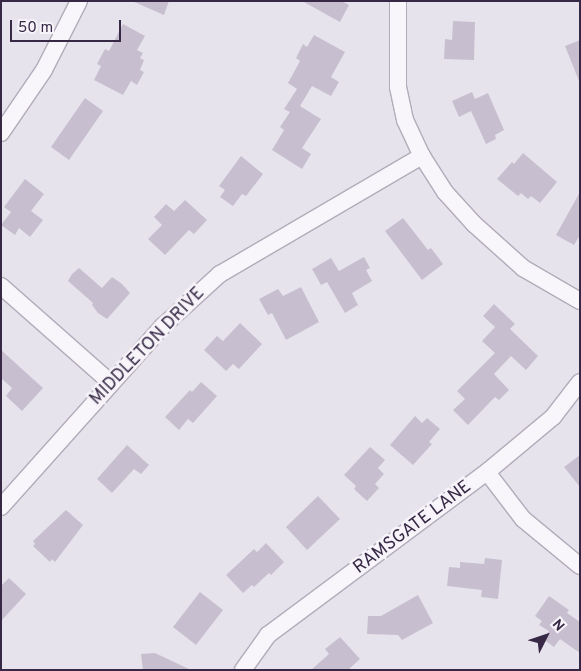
<!DOCTYPE html>
<html>
<head>
<meta charset="utf-8">
<style>
  body { margin:0 }
  #map { position:relative; width:581px; height:671px; overflow:hidden; background:#e7e3ec; font-family:Overpass,sans-serif }
  div>[style] { position:absolute }
  [style*='--x'] { left:calc(var(--x)*1px); top:calc(var(--y)*1px); width:calc(var(--w)*1px); rotate:calc(var(--a)*1deg) }
  .building>* { inset:0; background:#c7bfcf }
  .roads { filter:drop-shadow(1px 0 #b2abba) drop-shadow(-1px 0 #b2abba) drop-shadow(0 1px #b2abba) drop-shadow(0 -1px #b2abba) }
  .minor>* { height:16px; margin:-8px; padding:0 8px; transform-origin:8px; border-radius:8px; background:#f8f6fa }
  span { translate:-50% -50%; white-space:nowrap; text-align:center; line-height:1.15; -webkit-text-stroke:5px #f6f3f9; paint-order:stroke }
  .street-label { font-size:18px; color:#372946 }
  .frame { position:absolute; inset:0; border:2px solid #372946; pointer-events:none }
  .north { position:absolute; left:521px; top:611px; width:50px; height:50px; -webkit-text-stroke:4px #f6f3f9; paint-order:stroke; rotate:49deg; font-size:14px; font-weight:700; line-height:20px; text-align:center; color:#372946 }
  .north::after { content:''; display:block; margin:auto; width:18px; height:22px; background:#372946; clip-path:polygon(50% 0,100% 100%,50% 72%,0 100%) }
  .scale { position:absolute; left:10px; top:20px; width:111px; height:22px; box-sizing:border-box; border:2px solid #372946; border-top:0; padding-left:6px; font-size:15px; line-height:18px; white-space:nowrap; color:#372946; -webkit-text-stroke:4px #f6f3f9; paint-order:stroke }
</style>
</head>
<body>
<div id="map">
  <div class="building">
    <div style="clip-path:polygon(132px 1px,169px 1px,164px 15px)"></div>
    <div style="clip-path:polygon(302px 1px,342px 1px,349px 5px,340px 22px)"></div>
    <div style="clip-path:polygon(453px 21px,475px 22px,474px 60px,444px 59px,445px 39px,452px 40px)"></div>
    <div style="clip-path:polygon(123px 24px,145px 36px,137px 50px,143px 53px,140px 58px,144px 60px,140px 70px,144px 72px,137px 85px,131px 81px,123px 95px,94px 80px,101px 66px,97px 64px,105px 49px,109px 51px)"></div>
    <div style="clip-path:polygon(314px 35px,345px 52px,331px 77px,339px 82px,331px 96px,312px 86px,300px 106px,321px 119px,302px 148px,311px 154px,302px 169px,272px 150px,284px 130px,280px 127px,290px 112px,284px 109px,297px 89px,288px 83px,300px 61px,296px 58px,303px 44px,307px 47px)"></div>
    <div style="clip-path:polygon(580px 40px,580px 81px,579px 81px,565px 46px)"></div>
    <div style="clip-path:polygon(472px 92px,475px 99px,488px 93px,504px 130px,495px 135px,496px 139px,486px 144px,471px 111px,459px 117px,452px 101px)"></div>
    <div style="clip-path:polygon(85px 98px,103px 111px,69px 160px,51px 147px)"></div>
    <div style="clip-path:polygon(523px 153px,557px 182px,540px 203px,531px 196px,528px 199px,521px 193px,518px 196px,497px 179px,512px 162px,514px 164px)"></div>
    <div style="clip-path:polygon(241px 156px,263px 174px,246px 196px,242px 194px,233px 206px,220px 197px,225px 190px,219px 186px)"></div>
    <div style="clip-path:polygon(25px 179px,44px 194px,31px 211px,43px 220px,30px 237px,19px 228px,15px 235px,1px 225px,11px 212px,4px 207px)"></div>
    <div style="clip-path:polygon(580px 192px,580px 235px,574px 245px,556px 235px)"></div>
    <div style="clip-path:polygon(185px 200px,207px 220px,194px 234px,189px 230px,165px 255px,148px 239px,162px 225px,154px 217px,166px 204px,174px 211px)"></div>
    <div style="clip-path:polygon(403px 218px,428px 250px,431px 248px,443px 264px,422px 280px,385px 231px)"></div>
    <div style="clip-path:polygon(364px 257px,370px 268px,366px 270px,372px 281px,352px 293px,358px 305px,345px 313px,327px 282px,321px 285px,312px 269px,331px 258px,339px 271px)"></div>
    <div style="clip-path:polygon(79px 268px,102px 288px,112px 277px,122px 284px,130px 293px,107px 319px,98px 313px,92px 305px,93px 303px,68px 281px,72px 274px)"></div>
    <div style="clip-path:polygon(301px 287px,319px 322px,286px 340px,272px 313px,268px 315px,259px 299px,278px 289px,283px 296px)"></div>
    <div style="clip-path:polygon(494px 304px,515px 324px,510px 329px,538px 356px,526px 370px,511px 356px,494px 374px,509px 390px,499px 400px,495px 397px,468px 425px,453px 410px,465px 399px,457px 391px,495px 353px,482px 341px,495px 327px,483px 316px)"></div>
    <div style="clip-path:polygon(240px 323px,262px 344px,239px 369px,233px 364px,226px 371px,204px 350px,217px 336px,223px 341px)"></div>
    <div style="clip-path:polygon(1px 350px,43px 388px,22px 411px,6px 396px,12px 388px,1px 378px)"></div>
    <div style="clip-path:polygon(201px 382px,217px 396px,193px 423px,188px 419px,179px 430px,165px 417px,190px 390px,192px 392px)"></div>
    <div style="clip-path:polygon(415px 416px,422px 423px,427px 418px,440px 429px,429px 442px,432px 444px,413px 465px,390px 445px)"></div>
    <div style="clip-path:polygon(127px 445px,149px 465px,141px 474px,134px 469px,112px 493px,97px 479px)"></div>
    <div style="clip-path:polygon(370px 447px,385px 460px,378px 468px,384px 474px,375px 484px,379px 488px,367px 501px,354px 489px,356px 486px,344px 475px)"></div>
    <div style="clip-path:polygon(580px 455px,580px 487px,564px 467px)"></div>
    <div style="clip-path:polygon(318px 496px,340px 519px,307px 550px,286px 527px)"></div>
    <div style="clip-path:polygon(66px 510px,83px 525px,55px 562px,52px 559px,50px 562px,33px 546px,35px 544px,33px 541px)"></div>
    <div style="clip-path:polygon(266px 543px,284px 562px,271px 575px,269px 573px,254px 587px,252px 585px,243px 593px,226px 575px,254px 549px,257px 552px)"></div>
    <div style="clip-path:polygon(485px 558px,502px 560px,498px 599px,481px 597px,482px 590px,447px 586px,449px 567px,460px 568px,460px 562px,484px 564px)"></div>
    <div style="clip-path:polygon(9px 578px,26px 594px,1px 621px,1px 586px)"></div>
    <div style="clip-path:polygon(200px 592px,223px 610px,196px 645px,173px 627px)"></div>
    <div style="clip-path:polygon(418px 595px,433px 623px,402px 640px,398px 635px,367px 634px,368px 616px,381px 616px)"></div>
    <div style="clip-path:polygon(549px 596px,569px 610px,567px 613px,580px 622px,580px 653px,560px 639px,554px 647px,543px 639px,549px 631px,539px 625px,542px 621px,535px 616px)"></div>
    <div style="clip-path:polygon(340px 637px,360px 659px,348px 670px,311px 670px,329px 654px,325px 649px)"></div>
    <div style="clip-path:polygon(155px 653px,191px 670px,143px 670px,141px 654px)"></div>
  </div>
  <div class="roads">
    <div class="minor">
      <div style="--x:398;--y:1;--w:86;--a:90"></div>
      <div style="--x:398;--y:87;--w:34;--a:78"></div>
      <div style="--x:405;--y:120;--w:40;--a:65"></div>
      <div style="--x:422;--y:156;--w:43;--a:57.4"></div>
      <div style="--x:445;--y:192;--w:43;--a:47.8"></div>
      <div style="--x:474;--y:224;--w:66;--a:41.9"></div>
      <div style="--x:523;--y:268;--w:66;--a:30.1"></div>
      <div style="--x:1;--y:133;--w:76;--a:-55.7"></div>
      <div style="--x:44;--y:70;--w:77;--a:-63.1"></div>
      <div style="--x:1;--y:286;--w:147;--a:41.4"></div>
      <div style="--x:487;--y:472;--w:59;--a:52.5"></div>
      <div style="--x:523;--y:519;--w:74;--a:39.5"></div>
      <div style="--x:1;--y:507;--w:243;--a:-48.2"></div>
      <div style="--x:163;--y:326;--w:77;--a:-42.4"></div>
      <div style="--x:220;--y:274;--w:234;--a:-30.3"></div>
      <div style="--x:243;--y:670;--w:43;--a:-54.5"></div>
      <div style="--x:268;--y:635;--w:273;--a:-36.7"></div>
      <div style="--x:487;--y:472;--w:86;--a:-39.8"></div>
      <div style="--x:553;--y:417;--w:44;--a:-52.4"></div>
    </div>
  </div>
  <div class="street-label">
    <span style="left:148px;top:347px;rotate:-46deg">MIDDLETON DRIVE</span>
    <span style="left:413px;top:528px;rotate:-37deg">RAMSGATE LANE</span>
  </div>
  <div class="frame"></div>
  <div class="north">N</div>
  <div class="scale">50 m</div>
</div>
</body>
</html>
